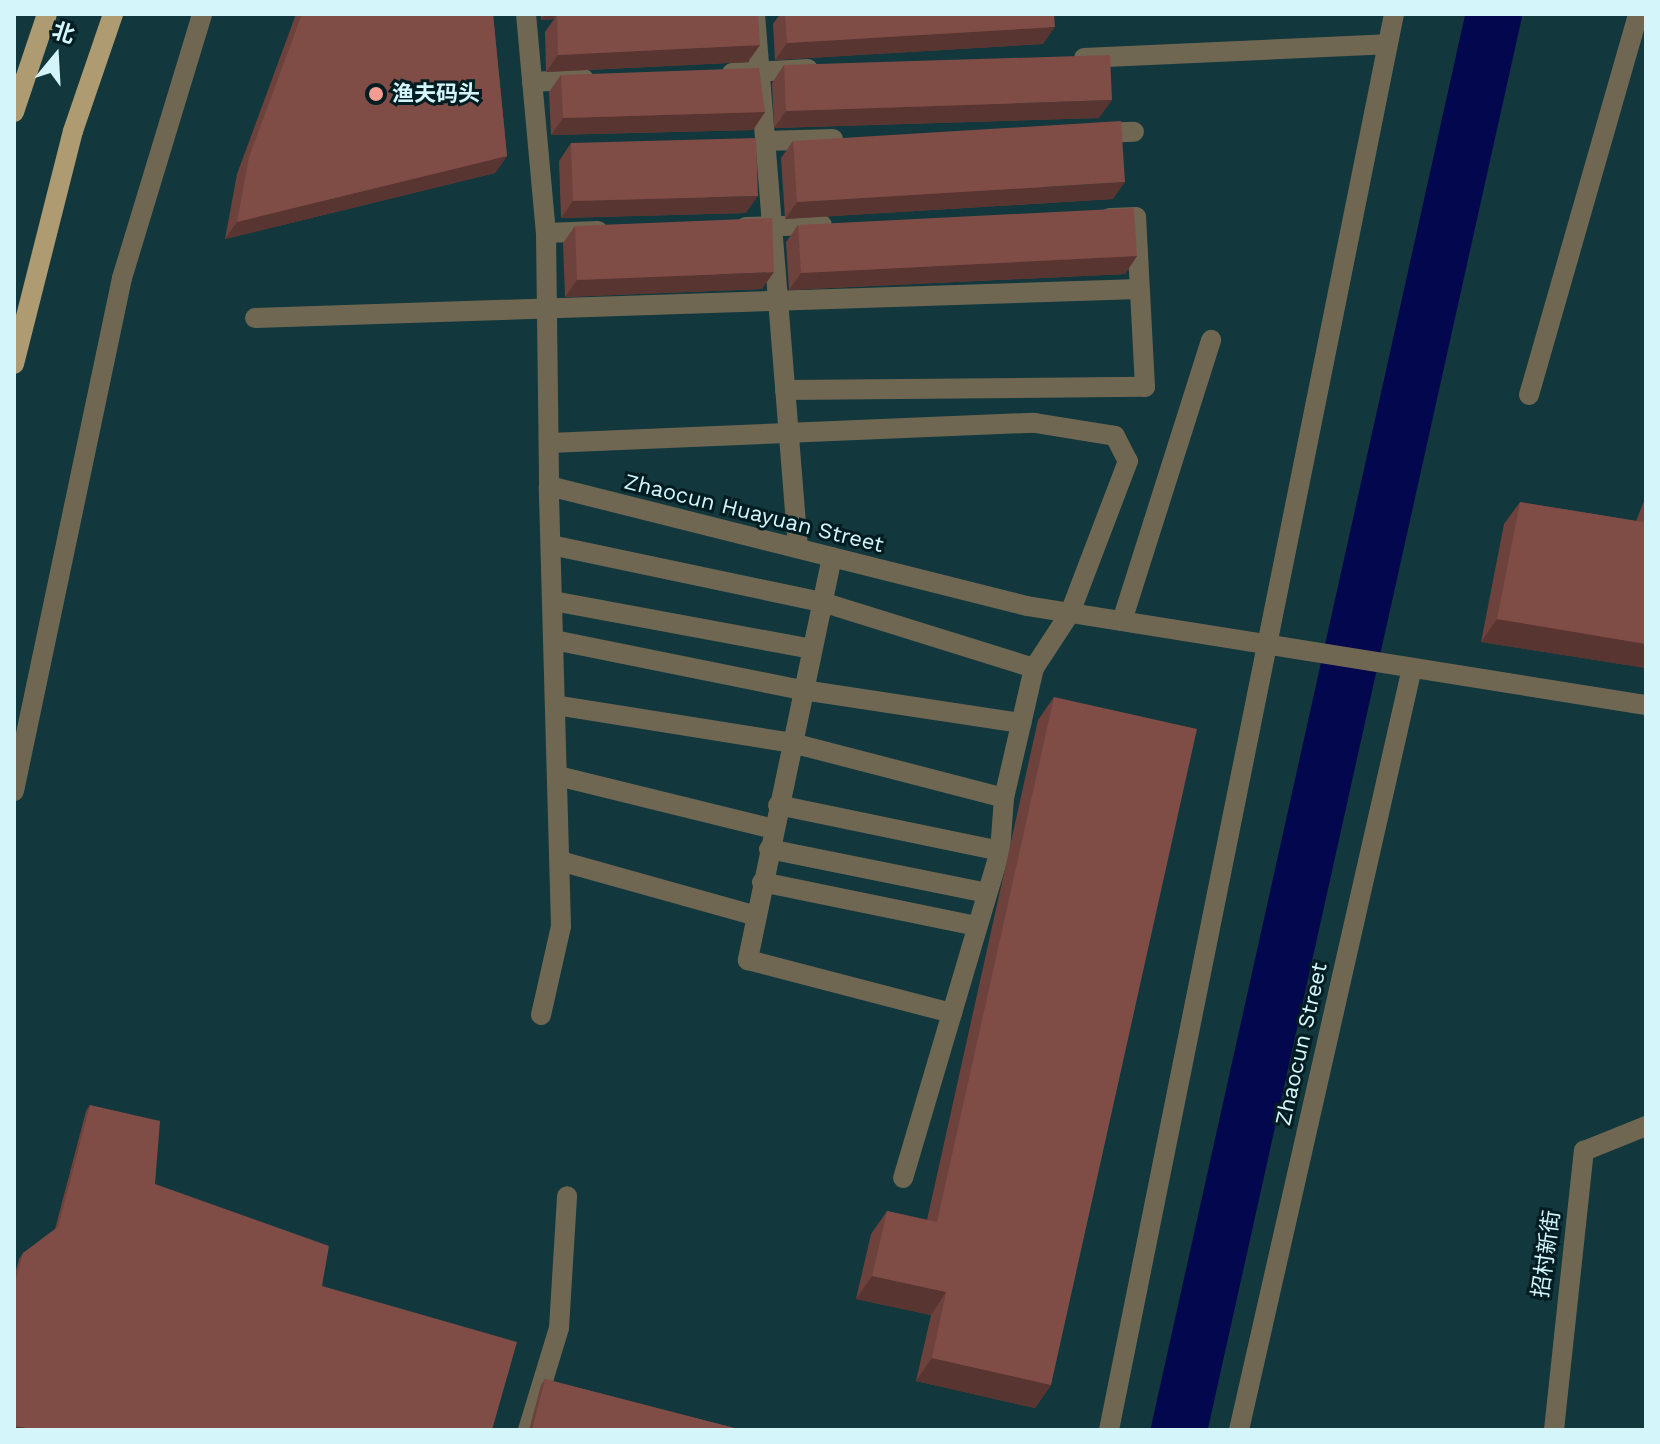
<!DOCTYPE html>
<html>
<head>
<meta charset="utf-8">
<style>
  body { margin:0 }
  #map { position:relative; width:1660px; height:1444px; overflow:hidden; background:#12373c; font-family:"Work Sans","Noto Sans SC",sans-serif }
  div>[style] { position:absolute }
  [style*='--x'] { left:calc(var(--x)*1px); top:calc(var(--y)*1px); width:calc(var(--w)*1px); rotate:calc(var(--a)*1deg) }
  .river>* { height:56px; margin:-28px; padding:0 28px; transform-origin:28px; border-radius:28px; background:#03074e }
  .minor>* { height:20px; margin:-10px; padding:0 10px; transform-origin:10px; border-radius:10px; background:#706753 }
  .major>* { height:20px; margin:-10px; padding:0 10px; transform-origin:10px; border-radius:10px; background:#ae9b72 }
  .wall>* { inset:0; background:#6d413c }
  .shaded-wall>* { inset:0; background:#593531 }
  .building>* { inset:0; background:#7f4c46 }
  .dots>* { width:22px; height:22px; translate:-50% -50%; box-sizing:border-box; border:4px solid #011d21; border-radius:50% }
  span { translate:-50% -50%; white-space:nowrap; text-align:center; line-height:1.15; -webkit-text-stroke:6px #011d21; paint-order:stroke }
  .poi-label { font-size:22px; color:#d4f6fb; font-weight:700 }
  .left { translate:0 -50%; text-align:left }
  .street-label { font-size:22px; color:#d4f6fb }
  .frame { position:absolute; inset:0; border:16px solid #d4f6fb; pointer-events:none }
  .north { position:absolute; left:16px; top:16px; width:80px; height:80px; -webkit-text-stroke:6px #011d21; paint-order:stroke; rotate:18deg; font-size:22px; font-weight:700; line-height:32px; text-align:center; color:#d4f6fb }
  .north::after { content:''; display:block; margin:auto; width:28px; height:36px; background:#d4f6fb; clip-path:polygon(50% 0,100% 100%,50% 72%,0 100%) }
</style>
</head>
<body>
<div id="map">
  <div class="river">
    <div style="--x:1179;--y:1430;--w:1451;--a:-77.46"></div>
  </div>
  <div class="minor">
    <div style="--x:526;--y:14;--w:220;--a:84.8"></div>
    <div style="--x:546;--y:233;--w:253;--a:89.3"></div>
    <div style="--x:549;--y:486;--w:493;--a:14.1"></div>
    <div style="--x:1027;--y:606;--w:627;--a:9.09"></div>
    <div style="--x:755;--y:14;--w:536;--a:85.4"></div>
    <div style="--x:1084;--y:58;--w:303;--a:-2.6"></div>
    <div style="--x:732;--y:73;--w:76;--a:-3"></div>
    <div style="--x:532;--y:82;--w:52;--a:-3.3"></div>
    <div style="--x:1097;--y:133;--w:37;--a:-2"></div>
    <div style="--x:765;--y:141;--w:68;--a:-1.7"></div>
    <div style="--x:746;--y:227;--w:76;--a:-1.5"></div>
    <div style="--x:546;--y:233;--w:52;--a:-2.2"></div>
    <div style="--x:255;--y:318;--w:885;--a:-1.88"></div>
    <div style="--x:785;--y:390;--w:360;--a:-0.5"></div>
    <div style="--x:1145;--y:387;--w:170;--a:-93"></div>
    <div style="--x:1136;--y:217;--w:26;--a:178"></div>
    <div style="--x:1529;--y:395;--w:396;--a:-74"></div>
    <div style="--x:549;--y:443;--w:486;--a:-2.4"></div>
    <div style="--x:1035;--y:423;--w:81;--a:9.2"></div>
    <div style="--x:1115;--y:436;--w:28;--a:63"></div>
    <div style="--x:1128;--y:461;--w:163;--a:110.9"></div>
    <div style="--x:1070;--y:613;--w:66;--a:123.2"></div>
    <div style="--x:1034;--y:668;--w:133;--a:103"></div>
    <div style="--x:1004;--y:798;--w:53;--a:94.3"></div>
    <div style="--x:1000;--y:851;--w:341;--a:106.5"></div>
    <div style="--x:551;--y:545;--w:277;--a:11.9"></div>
    <div style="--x:822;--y:602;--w:222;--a:17.3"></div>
    <div style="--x:832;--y:557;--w:412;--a:101.8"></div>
    <div style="--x:748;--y:960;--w:211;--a:14.6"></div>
    <div style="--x:553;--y:601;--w:263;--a:10.5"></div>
    <div style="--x:1122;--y:621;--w:295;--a:-72.4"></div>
    <div style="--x:554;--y:640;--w:254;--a:11.4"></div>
    <div style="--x:803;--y:690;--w:221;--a:8.6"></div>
    <div style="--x:555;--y:705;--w:240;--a:9.1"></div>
    <div style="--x:792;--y:743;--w:219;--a:14.5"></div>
    <div style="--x:558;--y:776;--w:222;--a:13.8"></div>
    <div style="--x:14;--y:791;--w:524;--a:-78.11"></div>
    <div style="--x:122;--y:278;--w:276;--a:-73.1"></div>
    <div style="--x:778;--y:805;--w:227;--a:11.7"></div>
    <div style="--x:769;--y:849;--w:222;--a:11.4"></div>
    <div style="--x:560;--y:861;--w:201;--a:15.6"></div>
    <div style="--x:762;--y:882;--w:219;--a:11.6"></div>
    <div style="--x:541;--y:1015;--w:91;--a:-77.3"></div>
    <div style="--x:561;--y:926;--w:440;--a:-91.6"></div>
    <div style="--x:528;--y:1430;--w:107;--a:-73.1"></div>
    <div style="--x:559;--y:1328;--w:132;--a:-86.5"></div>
    <div style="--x:1109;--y:1430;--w:1444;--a:-78.62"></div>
    <div style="--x:1239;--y:1430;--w:781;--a:-77.21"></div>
    <div style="--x:1554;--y:1430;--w:281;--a:-83.9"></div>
    <div style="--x:1584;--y:1151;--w:67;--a:-22"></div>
  </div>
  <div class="major">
    <div style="--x:14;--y:112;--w:103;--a:-71.4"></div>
    <div style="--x:14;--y:364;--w:240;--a:-75.8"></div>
    <div style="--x:73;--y:131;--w:124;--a:-71.1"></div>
  </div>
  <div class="wall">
    <div style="clip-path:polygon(296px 14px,493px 14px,507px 156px,495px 173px,225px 239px,237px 174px)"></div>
    <div style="clip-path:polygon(541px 14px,758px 14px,748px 62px,546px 72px,545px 32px,554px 19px,541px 20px)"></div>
    <div style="clip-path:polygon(780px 14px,1054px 14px,1043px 44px,775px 60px,773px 24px)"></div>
    <div style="clip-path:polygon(784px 65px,1099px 118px,774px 128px,772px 83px)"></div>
    <div style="clip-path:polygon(561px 75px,765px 112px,753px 130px,551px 135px,549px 92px)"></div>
    <div style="clip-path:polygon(793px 141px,1113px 199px,785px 219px,781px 158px)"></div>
    <div style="clip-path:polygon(571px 143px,746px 213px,561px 218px,559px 161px)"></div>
    <div style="clip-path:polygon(798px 225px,1137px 256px,1125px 274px,789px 290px,786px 242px)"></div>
    <div style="clip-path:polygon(575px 226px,762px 289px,565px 297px,563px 243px)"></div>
    <div style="clip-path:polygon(1646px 496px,1646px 668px,1481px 642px,1504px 524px,1520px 502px,1636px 521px)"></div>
    <div style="clip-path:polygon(1054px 697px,1051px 1385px,1035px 1408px,916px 1381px,931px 1315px,856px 1299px,871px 1234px,887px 1211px,927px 1220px,1038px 720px)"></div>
    <div style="clip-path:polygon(90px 1105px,155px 1184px,322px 1286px,14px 1430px,14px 1278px,19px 1259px,23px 1253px,55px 1229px,86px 1111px)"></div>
    <div style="clip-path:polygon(545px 1379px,742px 1430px,529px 1430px,541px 1385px)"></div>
  </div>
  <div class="shaded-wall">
    <div style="clip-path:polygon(545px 14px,627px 14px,557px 15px,554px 19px,541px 20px)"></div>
    <div style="clip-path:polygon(1055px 27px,1043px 44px,775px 60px,787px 43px)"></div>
    <div style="clip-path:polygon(760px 45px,748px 62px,546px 72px,558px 55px)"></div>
    <div style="clip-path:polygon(1112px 100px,1099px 118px,774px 128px,786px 111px)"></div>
    <div style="clip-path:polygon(765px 112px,753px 130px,551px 135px,563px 118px)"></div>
    <div style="clip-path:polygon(507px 156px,495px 173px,225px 239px,237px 222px)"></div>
    <div style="clip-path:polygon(1125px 182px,1113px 199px,785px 219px,797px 202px)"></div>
    <div style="clip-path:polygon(758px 196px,746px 213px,561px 218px,573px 201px)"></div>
    <div style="clip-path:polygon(1137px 256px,1125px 274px,789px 290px,801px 273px)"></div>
    <div style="clip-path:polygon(774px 272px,762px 289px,565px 297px,577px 280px)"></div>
    <div style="clip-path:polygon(1497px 619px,1646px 644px,1646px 668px,1481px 642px)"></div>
    <div style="clip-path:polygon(872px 1276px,946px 1292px,931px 1315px,856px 1299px)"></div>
    <div style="clip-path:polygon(932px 1358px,1051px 1385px,1035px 1408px,916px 1381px)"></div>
    <div style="clip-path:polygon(14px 1426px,37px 1430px,14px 1430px)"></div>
  </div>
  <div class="building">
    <div style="clip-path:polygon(302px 14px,493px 14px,507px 156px,237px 222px,249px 157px)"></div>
    <div style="clip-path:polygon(571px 14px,758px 14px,760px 45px,558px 55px,557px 15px)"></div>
    <div style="clip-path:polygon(785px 14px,1054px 14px,1055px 27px,787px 43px)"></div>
    <div style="clip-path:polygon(1110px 55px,1112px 100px,786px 111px,784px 65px)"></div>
    <div style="clip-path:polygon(759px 68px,765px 112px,563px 118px,561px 75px)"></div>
    <div style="clip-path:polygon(1121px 121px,1125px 182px,797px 202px,793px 141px)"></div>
    <div style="clip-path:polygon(756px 138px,758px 196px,573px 201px,571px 143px)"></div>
    <div style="clip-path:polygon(1134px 208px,1137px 256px,801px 273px,798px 225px)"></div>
    <div style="clip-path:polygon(772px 218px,774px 272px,577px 280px,575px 226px)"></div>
    <div style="clip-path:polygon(1520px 502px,1643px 522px,1646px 514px,1646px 644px,1497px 619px)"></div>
    <div style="clip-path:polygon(1054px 697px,1197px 729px,1051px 1385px,932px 1358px,946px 1292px,872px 1276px,887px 1211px,937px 1222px)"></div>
    <div style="clip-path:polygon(90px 1105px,160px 1121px,155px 1184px,329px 1246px,322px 1286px,517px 1342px,492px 1430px,37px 1430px,14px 1426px,14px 1287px,23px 1253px,58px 1227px)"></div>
    <div style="clip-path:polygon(545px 1379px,742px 1430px,532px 1430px)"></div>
  </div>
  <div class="dots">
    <div style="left:376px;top:94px;background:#f59c92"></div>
  </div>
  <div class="poi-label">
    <span class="left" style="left:392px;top:94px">渔夫码头</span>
  </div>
  <div class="street-label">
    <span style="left:754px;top:513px;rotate:14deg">Zhaocun Huayuan Street</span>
    <span style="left:1301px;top:1044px;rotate:-77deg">Zhaocun Street</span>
    <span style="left:1546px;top:1254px;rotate:-82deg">招村新街</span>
  </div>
  <div class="frame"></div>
  <div class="north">北</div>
</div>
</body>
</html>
